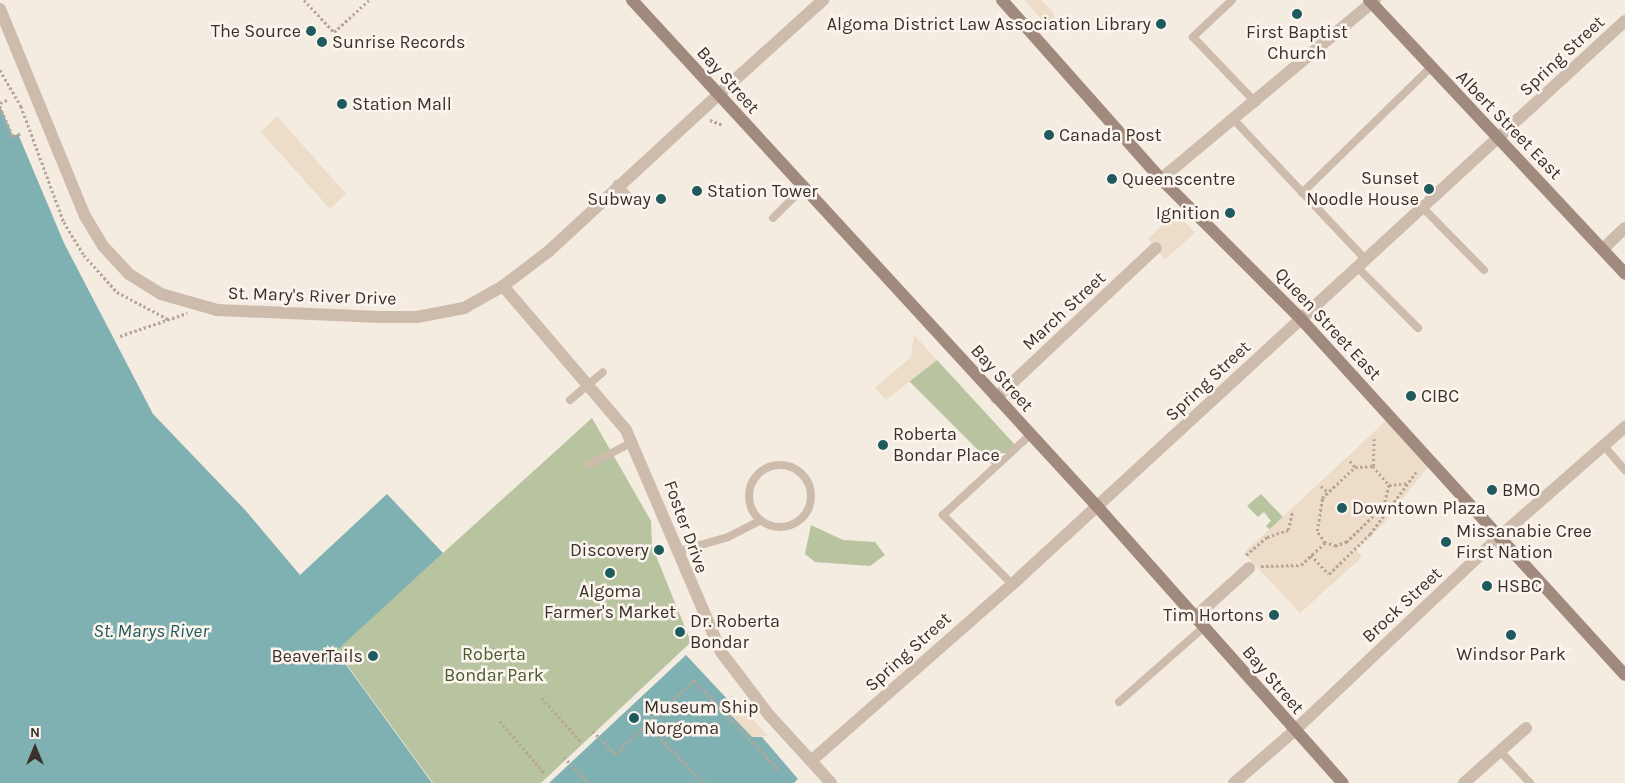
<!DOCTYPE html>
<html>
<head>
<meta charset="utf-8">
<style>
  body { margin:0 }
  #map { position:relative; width:1625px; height:783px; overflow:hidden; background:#f4ebe1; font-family:Karla,sans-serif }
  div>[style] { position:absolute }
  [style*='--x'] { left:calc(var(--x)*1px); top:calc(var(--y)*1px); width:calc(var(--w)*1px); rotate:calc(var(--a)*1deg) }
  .green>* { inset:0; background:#b8c4a0 }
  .plaza>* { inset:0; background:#ecdcc8 }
  .water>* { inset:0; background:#7fb0b2 }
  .path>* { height:2.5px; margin-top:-1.25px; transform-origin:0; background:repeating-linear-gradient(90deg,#b9a596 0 2.5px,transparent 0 5px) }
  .service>* { height:8px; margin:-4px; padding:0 4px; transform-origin:4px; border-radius:4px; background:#cdbbac }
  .service>.ring { margin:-4px; padding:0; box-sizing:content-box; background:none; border:8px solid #cdbbac; border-radius:50% }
  .minor>* { height:12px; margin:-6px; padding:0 6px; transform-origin:6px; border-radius:6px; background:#cdbbac }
  .tertiary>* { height:12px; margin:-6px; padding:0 6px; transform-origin:6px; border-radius:6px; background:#cdbbac }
  .secondary>* { height:12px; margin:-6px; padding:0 6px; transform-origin:6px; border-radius:6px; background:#a18a7d }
  .dots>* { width:14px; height:14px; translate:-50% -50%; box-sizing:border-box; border:2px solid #fbf5ee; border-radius:50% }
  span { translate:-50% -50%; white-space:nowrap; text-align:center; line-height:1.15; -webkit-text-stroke:5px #fbf5ee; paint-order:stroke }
  .poi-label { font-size:18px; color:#3b302b }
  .right { translate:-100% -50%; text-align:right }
  .left { translate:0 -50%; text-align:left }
  .street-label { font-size:18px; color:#3b302b }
  .park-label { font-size:18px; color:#4a5a2e }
  .water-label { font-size:19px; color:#1f5a5e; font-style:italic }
  .north { position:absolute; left:10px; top:723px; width:50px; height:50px; -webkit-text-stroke:4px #fbf5ee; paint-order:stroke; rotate:0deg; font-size:14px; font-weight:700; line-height:20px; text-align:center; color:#3b302b }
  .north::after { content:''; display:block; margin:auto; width:18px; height:22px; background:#3b302b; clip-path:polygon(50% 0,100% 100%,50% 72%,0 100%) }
</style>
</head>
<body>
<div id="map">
  <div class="green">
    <div style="clip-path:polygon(937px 360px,1017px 447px,995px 467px,909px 381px)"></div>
    <div style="clip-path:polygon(592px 418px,651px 521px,652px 546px,691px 642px,541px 783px,433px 783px,336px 650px)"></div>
    <div style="clip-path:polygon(1261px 494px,1282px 516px,1285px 523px,1270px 530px,1266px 526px,1271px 521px,1264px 512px,1258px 517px,1247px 506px)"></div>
    <div style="clip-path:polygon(811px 525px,843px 540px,875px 542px,885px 555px,870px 566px,815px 562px,805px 554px)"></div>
  </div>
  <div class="plaza">
    <div style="clip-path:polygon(1024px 0,1041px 0,1054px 13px,1055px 34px)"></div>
    <div style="clip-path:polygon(277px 116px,346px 194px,330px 209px,261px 132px)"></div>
    <div style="clip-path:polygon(1176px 213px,1195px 233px,1165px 259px,1148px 239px)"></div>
    <div style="clip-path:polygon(914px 335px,937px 360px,886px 400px,875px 388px,911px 357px)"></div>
    <div style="clip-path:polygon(1390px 417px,1431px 463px,1383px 524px,1356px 550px,1362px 557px,1300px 613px,1244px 553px)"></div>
    <div style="clip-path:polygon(731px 695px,768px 736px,752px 737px,729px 713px)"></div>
  </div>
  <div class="water">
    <div style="clip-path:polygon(0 106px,13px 136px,18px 134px,64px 243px,153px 414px,246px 511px,300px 575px,387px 494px,443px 553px,336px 651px,432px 783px,0 783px)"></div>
    <div style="clip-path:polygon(686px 655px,730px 702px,729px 713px,752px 737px,762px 737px,798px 779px,794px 783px,549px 783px)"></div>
  </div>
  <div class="path">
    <div style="--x:304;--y:0;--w:44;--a:46.8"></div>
    <div style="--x:334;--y:32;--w:47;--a:-42.4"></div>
    <div style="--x:0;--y:70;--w:42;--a:59.7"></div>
    <div style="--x:21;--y:106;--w:124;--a:69.7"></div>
    <div style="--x:64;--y:222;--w:39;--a:59"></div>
    <div style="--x:84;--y:255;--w:50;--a:48.3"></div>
    <div style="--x:117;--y:292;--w:58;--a:27.9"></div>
    <div style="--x:0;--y:103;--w:8;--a:-23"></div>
    <div style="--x:0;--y:106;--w:33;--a:67"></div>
    <div style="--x:13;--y:136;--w:9;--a:-18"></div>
    <div style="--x:710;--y:120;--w:14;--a:21"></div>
    <div style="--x:120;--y:336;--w:71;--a:-18.9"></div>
    <div style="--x:1350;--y:461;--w:8;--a:50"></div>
    <div style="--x:1373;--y:466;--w:25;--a:50"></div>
    <div style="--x:1389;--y:485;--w:22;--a:103"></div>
    <div style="--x:1384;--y:506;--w:52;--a:135.8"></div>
    <div style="--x:1347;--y:542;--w:12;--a:160"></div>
    <div style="--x:1336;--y:546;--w:11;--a:-165"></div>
    <div style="--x:1325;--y:543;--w:14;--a:-124"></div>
    <div style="--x:1317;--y:531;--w:33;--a:-81"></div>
    <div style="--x:1322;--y:498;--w:45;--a:-43.2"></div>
    <div style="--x:1355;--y:467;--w:18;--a:-3"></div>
    <div style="--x:1373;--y:466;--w:27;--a:-88"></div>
    <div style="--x:1389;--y:485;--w:18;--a:-6"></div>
    <div style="--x:1321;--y:486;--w:9;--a:41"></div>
    <div style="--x:1246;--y:555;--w:28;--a:-41"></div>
    <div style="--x:1267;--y:537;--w:22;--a:-18"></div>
    <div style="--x:1288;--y:530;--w:18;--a:-77"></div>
    <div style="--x:1311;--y:555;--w:26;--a:47"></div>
    <div style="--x:1329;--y:574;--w:57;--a:-44.3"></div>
    <div style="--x:1370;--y:534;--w:77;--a:-53.4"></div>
    <div style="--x:1261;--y:566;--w:40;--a:-1.4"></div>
    <div style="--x:1301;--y:565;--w:33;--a:-43"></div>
    <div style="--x:542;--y:698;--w:59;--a:48.4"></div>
    <div style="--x:500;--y:721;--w:70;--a:49.7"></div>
    <div style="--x:647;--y:724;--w:82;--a:46"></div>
    <div style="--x:593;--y:731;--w:32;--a:46"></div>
    <div style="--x:615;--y:754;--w:108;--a:-43.1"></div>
    <div style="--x:694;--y:680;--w:125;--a:46.6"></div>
    <div style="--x:564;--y:757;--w:36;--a:46"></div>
  </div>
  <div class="service">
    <div style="--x:1232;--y:0;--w:54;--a:136.5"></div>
    <div style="--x:1193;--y:37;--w:91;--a:46.3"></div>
    <div style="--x:1235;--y:121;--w:191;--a:46.7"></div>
    <div style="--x:617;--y:184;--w:21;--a:47"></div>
    <div style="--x:1302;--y:193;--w:177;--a:-44.3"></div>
    <div style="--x:1423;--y:208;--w:87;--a:45.5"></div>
    <div style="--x:773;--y:218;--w:42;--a:-45"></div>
    <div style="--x:1358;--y:268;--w:85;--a:45"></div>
    <div style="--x:570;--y:400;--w:43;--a:-40.3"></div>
    <div style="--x:1604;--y:446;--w:32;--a:49"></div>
    <div style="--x:588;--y:465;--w:51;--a:-27.1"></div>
    <div class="ring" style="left:749px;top:465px;width:54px;height:54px"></div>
    <div style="--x:679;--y:551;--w:51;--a:-15.9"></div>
    <div style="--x:728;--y:537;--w:36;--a:-27"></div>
    <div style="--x:1012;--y:584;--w:98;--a:-135"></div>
    <div style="--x:943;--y:515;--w:118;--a:-42.6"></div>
    <div style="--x:1119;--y:702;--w:113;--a:-41.4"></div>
    <div style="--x:1500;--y:751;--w:44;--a:46.8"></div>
  </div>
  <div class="minor">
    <div style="--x:718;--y:95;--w:142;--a:-42.1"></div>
    <div style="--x:1161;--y:179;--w:279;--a:-39.9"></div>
    <div style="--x:1603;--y:249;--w:30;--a:-44"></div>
    <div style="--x:996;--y:398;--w:219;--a:-43.2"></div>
    <div style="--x:1195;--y:617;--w:73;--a:-42.2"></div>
    <div style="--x:1294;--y:731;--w:281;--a:-43.4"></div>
    <div style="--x:1498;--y:538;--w:169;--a:-41.2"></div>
    <div style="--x:811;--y:761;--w:277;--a:-41.3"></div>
    <div style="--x:1019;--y:578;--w:823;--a:-42.59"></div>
    <div style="--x:1464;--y:783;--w:83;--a:-41.6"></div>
  </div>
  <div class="tertiary">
    <div style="--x:0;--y:9;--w:224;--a:67.7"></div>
    <div style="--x:85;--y:216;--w:35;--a:59"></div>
    <div style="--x:103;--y:246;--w:38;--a:47"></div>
    <div style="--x:129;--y:274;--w:38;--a:32"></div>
    <div style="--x:161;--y:294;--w:58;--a:15.9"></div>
    <div style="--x:217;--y:310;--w:163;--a:2.5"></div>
    <div style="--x:380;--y:317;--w:37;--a:0"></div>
    <div style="--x:417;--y:317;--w:48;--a:-10.8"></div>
    <div style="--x:464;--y:308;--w:45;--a:-29.4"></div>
    <div style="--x:503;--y:286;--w:58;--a:-37.3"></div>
    <div style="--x:549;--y:251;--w:230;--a:-42.7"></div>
    <div style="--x:503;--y:286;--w:189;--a:49.5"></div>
    <div style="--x:626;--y:430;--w:241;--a:66.8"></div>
    <div style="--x:721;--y:652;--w:79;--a:52.7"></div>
    <div style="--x:769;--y:715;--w:92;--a:47.6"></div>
    <div style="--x:1234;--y:783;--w:79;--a:-40.9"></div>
  </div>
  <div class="secondary">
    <div style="--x:632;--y:0;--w:684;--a:47.43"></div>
    <div style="--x:1095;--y:504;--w:373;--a:48.4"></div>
    <div style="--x:1002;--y:0;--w:239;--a:48.4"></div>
    <div style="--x:1161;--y:179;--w:198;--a:45"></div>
    <div style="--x:1301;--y:319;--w:481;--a:47.7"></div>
    <div style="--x:1369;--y:0;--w:375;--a:46.9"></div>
  </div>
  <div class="dots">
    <div style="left:1297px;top:14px;background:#1f5a5e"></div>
    <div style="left:1161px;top:24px;background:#1f5a5e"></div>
    <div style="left:311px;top:31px;background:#1f5a5e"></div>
    <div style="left:322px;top:42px;background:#1f5a5e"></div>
    <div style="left:342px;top:104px;background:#1f5a5e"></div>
    <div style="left:1049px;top:135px;background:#1f5a5e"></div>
    <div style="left:1112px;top:179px;background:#1f5a5e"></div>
    <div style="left:1429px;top:189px;background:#1f5a5e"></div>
    <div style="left:697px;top:191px;background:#1f5a5e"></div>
    <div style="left:661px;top:199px;background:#1f5a5e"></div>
    <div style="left:1230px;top:213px;background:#1f5a5e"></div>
    <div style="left:1411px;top:396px;background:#1f5a5e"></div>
    <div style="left:883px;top:445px;background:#1f5a5e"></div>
    <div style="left:1492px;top:490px;background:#1f5a5e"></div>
    <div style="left:1342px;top:508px;background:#1f5a5e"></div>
    <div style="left:1446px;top:542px;background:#1f5a5e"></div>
    <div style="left:659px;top:550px;background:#1f5a5e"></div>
    <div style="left:610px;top:573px;background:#1f5a5e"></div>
    <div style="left:1487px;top:586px;background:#1f5a5e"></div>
    <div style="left:1274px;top:615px;background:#1f5a5e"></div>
    <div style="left:680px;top:632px;background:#1f5a5e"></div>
    <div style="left:1511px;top:635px;background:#1f5a5e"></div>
    <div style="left:373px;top:656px;background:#1f5a5e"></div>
    <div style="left:634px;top:718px;background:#1f5a5e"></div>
  </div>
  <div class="poi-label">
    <span class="right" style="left:1151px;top:24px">Algoma District Law Association Library</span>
    <span class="right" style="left:301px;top:31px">The Source</span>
    <span style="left:1297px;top:43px">First Baptist<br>Church</span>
    <span class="left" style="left:332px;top:42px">Sunrise Records</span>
    <span class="left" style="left:352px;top:104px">Station Mall</span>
    <span class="left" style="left:1059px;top:135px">Canada Post</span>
    <span class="left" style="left:1122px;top:179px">Queenscentre</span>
    <span class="right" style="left:1419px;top:189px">Sunset<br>Noodle House</span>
    <span class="left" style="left:707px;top:191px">Station Tower</span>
    <span class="right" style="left:651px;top:199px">Subway</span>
    <span class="right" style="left:1220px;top:213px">Ignition</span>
    <span class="left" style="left:1421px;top:396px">CIBC</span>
    <span class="left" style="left:893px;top:445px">Roberta<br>Bondar Place</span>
    <span class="left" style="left:1502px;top:490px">BMO</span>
    <span class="left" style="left:1352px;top:508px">Downtown Plaza</span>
    <span class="left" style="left:1456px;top:542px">Missanabie Cree<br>First Nation</span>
    <span class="right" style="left:649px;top:550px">Discovery</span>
    <span class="left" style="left:1497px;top:586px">HSBC</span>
    <span style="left:610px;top:602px">Algoma<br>Farmer's Market</span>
    <span class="right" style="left:1264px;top:615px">Tim Hortons</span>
    <span class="left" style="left:690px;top:632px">Dr. Roberta<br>Bondar</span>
    <span style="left:1511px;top:654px">Windsor Park</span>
    <span class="right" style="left:363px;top:656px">BeaverTails</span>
    <span class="left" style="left:644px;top:718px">Museum Ship<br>Norgoma</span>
  </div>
  <div class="street-label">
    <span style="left:1562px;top:56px;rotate:-43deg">Spring Street</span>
    <span style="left:728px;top:80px;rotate:48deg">Bay Street</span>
    <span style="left:1509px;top:125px;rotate:46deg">Albert Street East</span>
    <span style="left:312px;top:296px;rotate:2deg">St. Mary's River Drive</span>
    <span style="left:1064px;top:311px;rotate:-43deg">March Street</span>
    <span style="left:1328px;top:324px;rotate:47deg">Queen Street East</span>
    <span style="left:1002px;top:378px;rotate:48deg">Bay Street</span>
    <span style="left:1208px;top:381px;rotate:-43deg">Spring Street</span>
    <span style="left:686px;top:527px;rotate:70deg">Foster Drive</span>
    <span style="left:1402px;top:605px;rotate:-43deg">Brock Street</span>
    <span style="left:908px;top:652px;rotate:-42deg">Spring Street</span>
    <span style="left:1273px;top:680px;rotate:49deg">Bay Street</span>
  </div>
  <div class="park-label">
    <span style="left:494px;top:665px">Roberta<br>Bondar Park</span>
  </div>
  <div class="water-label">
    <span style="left:151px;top:632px">St. Marys River</span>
  </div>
  <div class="north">N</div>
</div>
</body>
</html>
